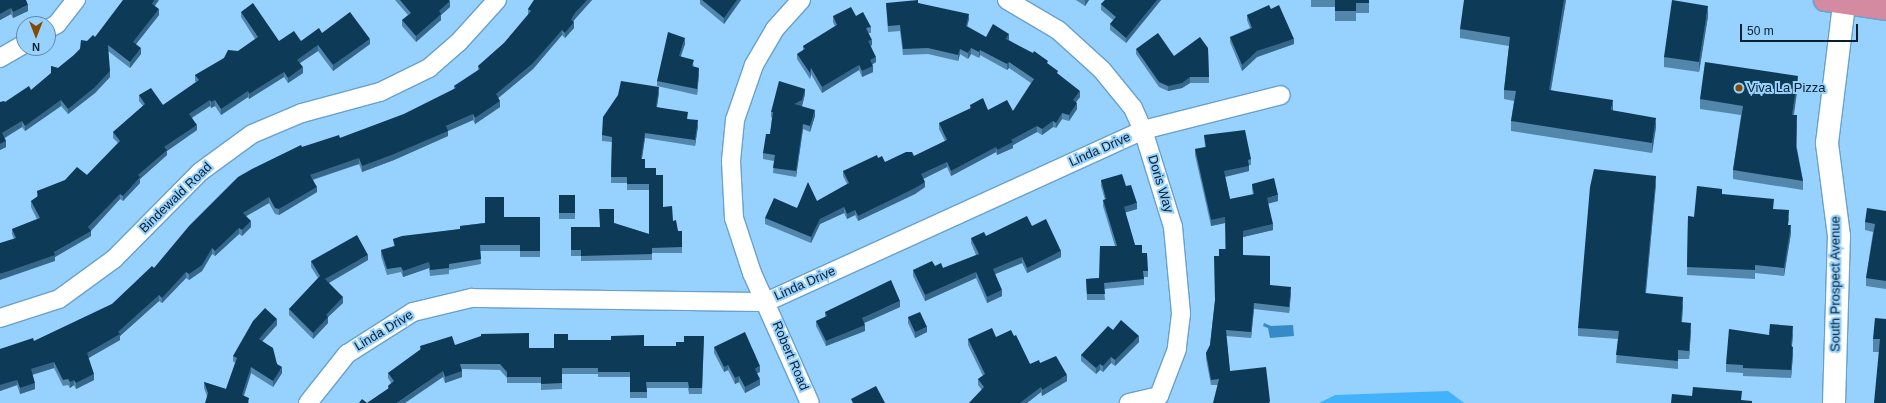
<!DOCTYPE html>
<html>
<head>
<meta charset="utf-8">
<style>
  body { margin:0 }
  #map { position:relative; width:1886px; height:403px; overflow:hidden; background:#97d1fd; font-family:Arial,sans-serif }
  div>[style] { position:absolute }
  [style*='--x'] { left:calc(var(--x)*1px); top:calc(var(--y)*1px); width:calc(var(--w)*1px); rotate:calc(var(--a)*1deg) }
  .green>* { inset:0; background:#42b2fd }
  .water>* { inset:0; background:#348bc5 }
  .roads { filter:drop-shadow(1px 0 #68a1cc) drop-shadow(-1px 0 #68a1cc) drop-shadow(0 1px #68a1cc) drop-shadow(0 -1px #68a1cc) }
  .minor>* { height:18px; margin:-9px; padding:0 9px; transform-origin:9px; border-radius:9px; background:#fff }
  .secondary>* { height:22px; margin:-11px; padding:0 11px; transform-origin:11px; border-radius:11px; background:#fff }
  .trunk>* { height:22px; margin:-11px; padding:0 11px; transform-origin:11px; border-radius:11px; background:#d48aa0 }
  .wall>* { inset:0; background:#5286aa }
  .shaded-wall>* { inset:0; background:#366789 }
  .building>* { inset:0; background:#0d3a57 }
  .dots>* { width:11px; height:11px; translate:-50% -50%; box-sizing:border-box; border:2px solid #97d1fd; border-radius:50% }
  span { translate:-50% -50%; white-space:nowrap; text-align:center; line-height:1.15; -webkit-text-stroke:4px #97d1fd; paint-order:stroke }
  .poi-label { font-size:13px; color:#071f2f }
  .left { translate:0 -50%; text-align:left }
  .street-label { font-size:13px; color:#071f2f }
  .north { position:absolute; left:16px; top:16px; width:40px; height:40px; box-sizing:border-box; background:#97d1fd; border:1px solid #5d8aab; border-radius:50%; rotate:180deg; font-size:11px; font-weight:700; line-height:16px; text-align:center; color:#071f2f }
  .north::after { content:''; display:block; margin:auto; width:14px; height:18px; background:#844a00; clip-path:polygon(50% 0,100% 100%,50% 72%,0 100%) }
  .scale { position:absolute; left:1740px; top:24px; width:118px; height:18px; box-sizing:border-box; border:2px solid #071f2f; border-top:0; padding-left:5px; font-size:12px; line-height:14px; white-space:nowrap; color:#071f2f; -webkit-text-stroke:3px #97d1fd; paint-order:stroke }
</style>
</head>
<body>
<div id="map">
  <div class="green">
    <div style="clip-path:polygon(1448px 391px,1464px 403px,1319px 403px,1335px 395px)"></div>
  </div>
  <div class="water">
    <div style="clip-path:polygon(1264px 323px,1271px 326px,1293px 325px,1294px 336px,1270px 338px,1268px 328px,1263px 326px)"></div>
  </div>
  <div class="roads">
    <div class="minor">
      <div style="--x:801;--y:0;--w:39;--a:132"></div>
      <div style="--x:775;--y:29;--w:42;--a:120.3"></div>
      <div style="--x:754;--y:65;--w:58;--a:109.1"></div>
      <div style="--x:735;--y:120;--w:41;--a:95.6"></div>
      <div style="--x:731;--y:161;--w:57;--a:87"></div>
      <div style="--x:734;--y:218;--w:58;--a:71.9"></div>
      <div style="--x:752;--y:273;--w:142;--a:66"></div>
      <div style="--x:1007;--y:0;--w:59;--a:30.5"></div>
      <div style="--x:1058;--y:30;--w:59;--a:42.3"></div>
      <div style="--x:1102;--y:70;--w:49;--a:50.8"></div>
      <div style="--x:1133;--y:108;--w:24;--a:66"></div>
      <div style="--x:1143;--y:130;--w:102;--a:72.8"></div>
      <div style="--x:1173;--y:227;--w:87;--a:84.7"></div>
      <div style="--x:1181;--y:314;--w:35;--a:97"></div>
      <div style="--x:1177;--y:349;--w:50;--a:111"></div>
      <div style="--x:1159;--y:396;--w:31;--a:167"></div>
      <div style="--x:48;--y:29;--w:10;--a:-29"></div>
      <div style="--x:57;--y:24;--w:31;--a:-52"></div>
      <div style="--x:0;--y:58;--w:28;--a:-30"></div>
      <div style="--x:0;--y:318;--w:62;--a:-17.9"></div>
      <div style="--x:59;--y:299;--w:68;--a:-36"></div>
      <div style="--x:114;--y:259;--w:122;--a:-45.3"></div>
      <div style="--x:200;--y:172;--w:64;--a:-36.2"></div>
      <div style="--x:252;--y:134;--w:54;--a:-22.8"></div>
      <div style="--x:302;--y:113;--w:81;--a:-15.1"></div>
      <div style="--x:380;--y:92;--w:55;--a:-26.1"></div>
      <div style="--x:429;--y:68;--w:38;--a:-41"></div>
      <div style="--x:458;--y:43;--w:58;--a:-47.8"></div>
      <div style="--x:308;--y:403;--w:63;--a:-51.5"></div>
      <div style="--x:347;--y:354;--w:78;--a:-32.5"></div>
      <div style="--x:413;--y:312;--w:60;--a:-13.6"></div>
      <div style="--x:471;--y:298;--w:295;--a:0.8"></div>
      <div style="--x:766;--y:302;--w:414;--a:-24.5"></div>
      <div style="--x:1143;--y:130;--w:142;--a:-14.2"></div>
    </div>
    <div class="secondary">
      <div style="--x:1834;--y:403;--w:167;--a:-88.3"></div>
      <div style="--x:1839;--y:236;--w:94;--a:-97.4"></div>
      <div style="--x:1827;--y:143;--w:140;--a:-83"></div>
      <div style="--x:1844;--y:4;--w:6;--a:-135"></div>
    </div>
    <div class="trunk">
      <div style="--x:1825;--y:0;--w:62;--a:8.4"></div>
    </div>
  </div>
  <div class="wall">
    <div style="clip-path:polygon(0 0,28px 11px,13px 18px,11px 14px,0 20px)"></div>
    <div style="clip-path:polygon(395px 0,449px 0,450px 7px,441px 15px,441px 20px,416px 42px,402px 26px,402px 20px,408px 15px)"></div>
    <div style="clip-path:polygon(534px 0,592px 0,575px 19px,573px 21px,574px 28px,565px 38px,562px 35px,533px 69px,498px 98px,500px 107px,475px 124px,473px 120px,448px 131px,448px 136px,394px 160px,362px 172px,359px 164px,313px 180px,317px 192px,279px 215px,275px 214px,269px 203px,246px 216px,251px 227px,242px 236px,239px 234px,215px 256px,212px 254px,202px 271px,189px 280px,186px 278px,162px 303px,159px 301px,120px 336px,120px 340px,88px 358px,94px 380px,76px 389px,74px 385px,70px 388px,68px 385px,63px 386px,54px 368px,32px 375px,35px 389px,20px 394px,17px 385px,0 391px,0 349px,34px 341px,112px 304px,154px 268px,302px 147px,340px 138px,404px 114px,454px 89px,454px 86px,478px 70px,478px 66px,504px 43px,528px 15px,528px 9px)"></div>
    <div style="clip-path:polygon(700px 0,741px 0,724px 24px,700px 4px)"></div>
    <div style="clip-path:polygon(1076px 0,1089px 0,1085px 6px)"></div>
    <div style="clip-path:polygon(1105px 0,1161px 0,1126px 43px,1110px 30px,1110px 24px,1113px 20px,1101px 10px,1101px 4px)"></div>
    <div style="clip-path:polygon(1311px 0,1369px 0,1369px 13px,1356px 13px,1356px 21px,1335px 21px,1335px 7px,1311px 7px)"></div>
    <div style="clip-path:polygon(1566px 0,1551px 90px,1613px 111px,1656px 127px,1652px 153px,1511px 131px,1511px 121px,1514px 101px,1504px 99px,1504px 90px,1509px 46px,1460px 38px,1460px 29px)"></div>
    <div style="clip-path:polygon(886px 3px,918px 3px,969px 19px,967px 26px,986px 37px,1009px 39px,1009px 40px,1048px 64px,1080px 97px,1076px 102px,1077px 109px,1069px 121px,1062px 119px,1056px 128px,1053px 127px,1042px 135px,1037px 132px,1013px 145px,1013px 148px,997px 155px,996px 152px,951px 176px,947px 167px,923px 179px,925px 187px,915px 194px,858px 221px,855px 215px,847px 219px,844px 213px,820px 224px,811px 243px,765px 224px,765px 218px,817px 201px,847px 184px,843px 176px,843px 171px,878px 158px,885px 162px,914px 156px,945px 141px,939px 129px,939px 123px,970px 109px,970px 105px,988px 110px,1013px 111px,1031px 83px,1009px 68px,1007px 70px,980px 55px,979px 58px,971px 54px,968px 59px,960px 54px,958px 61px,928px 54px,903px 55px,900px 31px,888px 32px)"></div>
    <div style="clip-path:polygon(155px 6px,159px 15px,136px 44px,141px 54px,130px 68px,108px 51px,110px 77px,95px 93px,68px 114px,61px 106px,25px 131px,22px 127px,5px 138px,6px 147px,0 150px,0 102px,5px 102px,31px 90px,51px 74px,51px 66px,58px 68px,74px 55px,87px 41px)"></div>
    <div style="clip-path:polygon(1271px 9px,1294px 44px,1257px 57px,1242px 71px,1230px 42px,1230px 37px,1250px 28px,1247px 20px,1247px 15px)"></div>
    <div style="clip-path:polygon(241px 12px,279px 41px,301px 41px,322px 33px,370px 44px,333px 71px,318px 51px,300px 63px,303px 73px,288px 83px,284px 77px,249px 99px,248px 97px,221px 115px,215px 106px,211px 108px,210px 106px,192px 118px,197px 130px,167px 151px,167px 155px,140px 179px,140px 183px,123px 201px,120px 199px,91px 230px,91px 236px,55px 257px,55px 261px,14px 239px,12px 234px,12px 229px,37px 219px,31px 207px,31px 201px,37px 197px,37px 191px,87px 175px,118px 143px,113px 138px,113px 132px,143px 106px,139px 101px,139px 95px,163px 105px,196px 82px,195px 81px,195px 75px,238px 51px,255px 39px,241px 17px)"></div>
    <div style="clip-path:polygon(833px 16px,856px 16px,871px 27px,871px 33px,868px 33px,872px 45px,871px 46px,876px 62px,872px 64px,873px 72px,862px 77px,859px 70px,822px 93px,811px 74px,810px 79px,797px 59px,797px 54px,803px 50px,803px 46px,835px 26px,833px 22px)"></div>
    <div style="clip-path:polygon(1708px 16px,1699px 72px,1664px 67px,1664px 57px)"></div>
    <div style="clip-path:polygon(685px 44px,680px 56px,694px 65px,693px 67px,699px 74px,697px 95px,657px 86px,657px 81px)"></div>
    <div style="clip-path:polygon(1208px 48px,1209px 83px,1190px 83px,1182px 88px,1168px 91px,1159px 87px,1136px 54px,1136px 49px,1174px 56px)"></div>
    <div style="clip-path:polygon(1798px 85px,1794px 115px,1797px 125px,1797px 148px,1803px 181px,1803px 190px,1733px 179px,1733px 170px,1741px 115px,1700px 109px,1700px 99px)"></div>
    <div style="clip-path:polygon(659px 93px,657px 107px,688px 119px,698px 126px,695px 146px,645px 138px,642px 159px,645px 168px,656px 175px,663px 207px,673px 221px,678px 231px,682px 231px,682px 253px,652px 253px,652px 260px,581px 261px,581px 256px,571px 256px,571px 227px,600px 227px,614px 223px,649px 234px,649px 190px,627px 190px,627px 183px,611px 183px,612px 142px,602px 141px,602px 135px)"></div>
    <div style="clip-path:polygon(805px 94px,802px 106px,801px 106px,815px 116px,810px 132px,803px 129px,796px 177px,773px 173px,774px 161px,763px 159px,763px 153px,770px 134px,772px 118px,771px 117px,771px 112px)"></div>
    <div style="clip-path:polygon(1204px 135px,1251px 159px,1251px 165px,1249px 165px,1249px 171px,1225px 177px,1230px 199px,1253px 195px,1252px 189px,1252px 184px,1278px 201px,1268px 203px,1273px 230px,1243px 237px,1243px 255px,1270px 285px,1291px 293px,1289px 313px,1254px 309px,1251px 338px,1226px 336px,1230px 371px,1270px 403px,1217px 385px,1211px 385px,1206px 359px,1206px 353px,1210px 345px,1215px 301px,1219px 256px,1225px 249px,1225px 223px,1211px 226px,1195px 155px,1195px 149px,1205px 147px)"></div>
    <div style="clip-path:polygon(1101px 180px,1126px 186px,1137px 209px,1125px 212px,1135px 245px,1142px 253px,1148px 271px,1148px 277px,1144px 277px,1144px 285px,1104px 289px,1105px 300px,1087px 300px,1086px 279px,1099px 278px,1115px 246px,1103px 206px,1103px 200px,1105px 200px,1101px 186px)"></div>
    <div style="clip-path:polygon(1656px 184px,1646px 293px,1683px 305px,1682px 323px,1691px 331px,1689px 359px,1678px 359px,1678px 369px,1616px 363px,1618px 339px,1578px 336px,1578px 328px)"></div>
    <div style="clip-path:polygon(1722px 194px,1774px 209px,1789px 218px,1788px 225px,1791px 233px,1784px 276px,1755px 273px,1755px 279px,1687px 275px,1688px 216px,1694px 217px)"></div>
    <div style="clip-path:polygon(559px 195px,575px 195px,575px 219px,559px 219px)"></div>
    <div style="clip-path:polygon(1886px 211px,1886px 289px,1866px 286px,1866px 278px,1873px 232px,1865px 230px,1865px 222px)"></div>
    <div style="clip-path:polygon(504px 217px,540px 217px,540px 257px,520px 257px,520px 251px,480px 251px,481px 264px,449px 270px,449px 274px,430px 276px,429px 268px,403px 277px,401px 272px,387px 275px,381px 256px,381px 250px,394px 246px,393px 239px,460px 229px,460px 226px,485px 223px)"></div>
    <div style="clip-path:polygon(1032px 226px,1061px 257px,1027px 273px,1022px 263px,995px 274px,1002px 296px,987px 303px,976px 278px,925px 301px,913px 276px,913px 270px,935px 266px,943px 268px,976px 255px,971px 243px,971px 238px,986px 236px)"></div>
    <div style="clip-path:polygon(368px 260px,329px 283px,343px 303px,328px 317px,328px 323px,313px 339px,289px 315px,289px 309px,318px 278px,311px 267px,311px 261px)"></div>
    <div style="clip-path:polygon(900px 307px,864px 323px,865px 331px,826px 346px,816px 326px,816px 321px,825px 317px,825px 312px)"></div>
    <div style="clip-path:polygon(908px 317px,927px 332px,915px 338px,908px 323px)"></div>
    <div style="clip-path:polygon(1886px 319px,1879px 352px,1873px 352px,1873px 339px)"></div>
    <div style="clip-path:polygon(277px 325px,262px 341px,277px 364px,282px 373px,273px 387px,251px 373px,244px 396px,249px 403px,207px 396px,204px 388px,204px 382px,226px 389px,235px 363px,233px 361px,233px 356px)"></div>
    <div style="clip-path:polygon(1113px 330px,1139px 342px,1115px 366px,1111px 363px,1103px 372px,1100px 370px,1096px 374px,1081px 361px,1081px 355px)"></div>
    <div style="clip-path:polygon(1793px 334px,1792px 346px,1793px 355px,1791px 378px,1743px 376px,1743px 373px,1726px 372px,1726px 364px,1769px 335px)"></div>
    <div style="clip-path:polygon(704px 336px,702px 394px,689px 394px,688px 388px,647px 388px,647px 398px,630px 398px,630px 377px,598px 377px,598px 374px,562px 374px,562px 389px,541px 390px,541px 383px,507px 383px,507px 378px,500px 370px,462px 369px,462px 377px,445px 383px,443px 377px,367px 403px,388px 389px,388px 386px,391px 383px,388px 378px,388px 373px,420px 350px,420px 346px,455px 345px,529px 348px,554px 348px,568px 340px,644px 346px,676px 346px,684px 342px)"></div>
    <div style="clip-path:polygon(1014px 336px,1030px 364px,1040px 363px,1067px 381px,1042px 396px,1041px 392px,1027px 403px,969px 403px,982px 390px,978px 385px,978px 379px,983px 376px,968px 345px,968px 339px)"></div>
    <div style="clip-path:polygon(714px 347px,760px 372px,757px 373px,760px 385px,745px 393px,739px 382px,735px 384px,728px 370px,724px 372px,714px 353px)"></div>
  </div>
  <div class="shaded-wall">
    <div style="clip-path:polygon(155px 0,159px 0,152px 10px,152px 4px)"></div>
    <div style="clip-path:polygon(587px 0,592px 0,575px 19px,571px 25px,571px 20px,575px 13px)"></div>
    <div style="clip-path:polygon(737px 0,741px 0,724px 24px,724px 18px)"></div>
    <div style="clip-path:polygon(1085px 0,1089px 0,1085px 6px)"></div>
    <div style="clip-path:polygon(1157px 0,1161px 0,1126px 43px,1126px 38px)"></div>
    <div style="clip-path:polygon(1564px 0,1566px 0,1549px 100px,1549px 90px)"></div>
    <div style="clip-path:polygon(450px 1px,450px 7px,441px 15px,441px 20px,416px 42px,416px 36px,439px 11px)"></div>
    <div style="clip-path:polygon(28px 5px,28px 11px,13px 18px,13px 12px)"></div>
    <div style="clip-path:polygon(1708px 6px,1708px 16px,1699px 72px,1699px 62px)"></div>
    <div style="clip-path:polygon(11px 8px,11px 14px,0 20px,0 14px)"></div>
    <div style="clip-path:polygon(159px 9px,159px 15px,133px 48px,133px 42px)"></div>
    <div style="clip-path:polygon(969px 14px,969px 19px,966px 31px,966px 26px)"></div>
    <div style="clip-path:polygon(574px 22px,574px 28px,565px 38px,565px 33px)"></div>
    <div style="clip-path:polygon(562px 30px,562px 35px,533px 69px,496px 100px,496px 94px)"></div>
    <div style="clip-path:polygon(1009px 34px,1009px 39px,1006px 45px,1006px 39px)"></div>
    <div style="clip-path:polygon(685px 38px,685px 44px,679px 62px,679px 56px)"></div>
    <div style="clip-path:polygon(370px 39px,370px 44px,333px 71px,333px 65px)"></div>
    <div style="clip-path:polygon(1294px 39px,1294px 44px,1257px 57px,1242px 71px,1242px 65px,1257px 51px)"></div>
    <div style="clip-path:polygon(872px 40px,872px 45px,868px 47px,868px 41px)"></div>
    <div style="clip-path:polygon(318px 45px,318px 51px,297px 65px,297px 60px)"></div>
    <div style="clip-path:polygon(141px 48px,141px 54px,130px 68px,130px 62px)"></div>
    <div style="clip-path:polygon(971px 48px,971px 54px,968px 59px,968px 53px)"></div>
    <div style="clip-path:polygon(960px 49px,960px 54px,958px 61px,958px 55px)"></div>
    <div style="clip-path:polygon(980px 50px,980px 55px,979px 58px,979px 52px)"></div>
    <div style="clip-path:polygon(876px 57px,876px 62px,870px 66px,870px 60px)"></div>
    <div style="clip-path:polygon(1009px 62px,1009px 68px,1007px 70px,1007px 64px)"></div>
    <div style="clip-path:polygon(859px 65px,859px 70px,822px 93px,822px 87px)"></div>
    <div style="clip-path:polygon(873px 66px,873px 72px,862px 77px,862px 71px)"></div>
    <div style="clip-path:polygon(303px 67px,303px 73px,288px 83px,288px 78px)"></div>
    <div style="clip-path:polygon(699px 68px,699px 74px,697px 95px,697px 89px)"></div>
    <div style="clip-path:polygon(811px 68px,811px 74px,810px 79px,810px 73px)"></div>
    <div style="clip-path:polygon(110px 71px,110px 77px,95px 93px,68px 114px,68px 109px)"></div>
    <div style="clip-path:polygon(284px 72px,284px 77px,249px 99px,249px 94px)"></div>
    <div style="clip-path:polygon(1798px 76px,1798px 85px,1792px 124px,1792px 115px)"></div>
    <div style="clip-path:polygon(1190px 77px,1190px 83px,1182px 88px,1168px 91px,1168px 86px)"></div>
    <div style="clip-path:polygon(659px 87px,659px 93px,656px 112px,656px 107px)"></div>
    <div style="clip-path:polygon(805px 89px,805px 94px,802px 106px,794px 110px,794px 104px)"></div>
    <div style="clip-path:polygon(248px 91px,248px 97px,221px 115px,221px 109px)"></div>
    <div style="clip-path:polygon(1080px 91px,1080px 97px,1073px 106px,1073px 100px)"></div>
    <div style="clip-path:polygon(61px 100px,61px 106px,25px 131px,25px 126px)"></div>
    <div style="clip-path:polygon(210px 100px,210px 106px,189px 119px,189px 114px)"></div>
    <div style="clip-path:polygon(215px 100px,215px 106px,211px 108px,211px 102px)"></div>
    <div style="clip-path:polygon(1613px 100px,1613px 110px,1611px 120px,1611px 110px)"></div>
    <div style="clip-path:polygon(500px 101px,500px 107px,475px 124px,475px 118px)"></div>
    <div style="clip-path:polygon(1077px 103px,1077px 109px,1069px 121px,1069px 115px)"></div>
    <div style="clip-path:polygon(815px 110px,815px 116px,810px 132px,810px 126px)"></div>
    <div style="clip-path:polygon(1062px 113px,1062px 119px,1056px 128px,1056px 123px)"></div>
    <div style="clip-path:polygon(473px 114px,473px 120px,448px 131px,448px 136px,394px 160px,362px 172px,362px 166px)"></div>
    <div style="clip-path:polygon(1656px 118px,1656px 127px,1652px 153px,1652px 143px)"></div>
    <div style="clip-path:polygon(698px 120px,698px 126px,695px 146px,695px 140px)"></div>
    <div style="clip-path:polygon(22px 121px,22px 127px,2px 139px,2px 133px)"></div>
    <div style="clip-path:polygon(1053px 121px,1053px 127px,1042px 135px,1042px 129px)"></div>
    <div style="clip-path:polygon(803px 124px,803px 129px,796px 177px,796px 171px)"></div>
    <div style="clip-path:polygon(197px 125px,197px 130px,167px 151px,167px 155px,140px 179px,140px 183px,123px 201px,123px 196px,138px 175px,164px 147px)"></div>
    <div style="clip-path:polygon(1037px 126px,1037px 132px,1013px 145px,1013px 148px,997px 155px,997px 150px,1011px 140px)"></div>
    <div style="clip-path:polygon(645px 133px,645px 138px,641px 164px,641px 159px)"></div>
    <div style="clip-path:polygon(6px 141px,6px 147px,0 150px,0 144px)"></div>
    <div style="clip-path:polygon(996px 147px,996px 152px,951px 176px,951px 171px)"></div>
    <div style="clip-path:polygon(359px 158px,359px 164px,310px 180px,310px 175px)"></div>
    <div style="clip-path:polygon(947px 162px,947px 167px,921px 180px,921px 174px)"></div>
    <div style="clip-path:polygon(1249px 166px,1249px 171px,1224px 177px,1224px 171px)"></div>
    <div style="clip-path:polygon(1656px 176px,1656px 184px,1645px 301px,1645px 293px)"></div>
    <div style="clip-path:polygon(925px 182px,925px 187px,915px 194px,858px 221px,858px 216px)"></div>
    <div style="clip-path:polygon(317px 187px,317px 192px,279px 215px,279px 209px)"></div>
    <div style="clip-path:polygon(120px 194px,120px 199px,91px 231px,91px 236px,55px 257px,55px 261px,0 280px,0 274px,54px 252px,88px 227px)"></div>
    <div style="clip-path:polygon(1278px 195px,1278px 201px,1267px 204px,1267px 198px)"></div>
    <div style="clip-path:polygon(269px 197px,269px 203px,243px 218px,243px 213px)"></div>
    <div style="clip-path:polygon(1137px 203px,1137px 209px,1124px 213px,1124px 207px)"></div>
    <div style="clip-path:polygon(844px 207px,844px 213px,820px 224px,811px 243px,811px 237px,820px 219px)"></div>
    <div style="clip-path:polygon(855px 210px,855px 215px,847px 219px,847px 214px)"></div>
    <div style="clip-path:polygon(1225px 217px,1225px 223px,1211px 226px,1211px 220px)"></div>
    <div style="clip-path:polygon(251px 221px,251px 227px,242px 236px,242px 230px)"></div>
    <div style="clip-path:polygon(1273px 224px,1273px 230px,1243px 237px,1243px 231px)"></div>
    <div style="clip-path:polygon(1791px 225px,1791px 233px,1784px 276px,1784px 268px)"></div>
    <div style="clip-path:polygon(239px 228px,239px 234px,215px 256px,215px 251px)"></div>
    <div style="clip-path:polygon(212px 248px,212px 254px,202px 271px,189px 280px,189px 274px)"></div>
    <div style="clip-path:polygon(1061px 251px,1061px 257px,1027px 273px,1027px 268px)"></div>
    <div style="clip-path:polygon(368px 255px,368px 260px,325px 285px,325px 279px)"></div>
    <div style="clip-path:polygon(1022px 257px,1022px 263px,993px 275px,993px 269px)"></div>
    <div style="clip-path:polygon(429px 262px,429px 268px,403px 277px,403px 271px)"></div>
    <div style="clip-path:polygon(186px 272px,186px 278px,162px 303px,162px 298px)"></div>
    <div style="clip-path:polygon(976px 272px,976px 278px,925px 301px,925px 295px)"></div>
    <div style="clip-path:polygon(1291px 287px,1291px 293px,1289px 313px,1289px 307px)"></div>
    <div style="clip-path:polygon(1002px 290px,1002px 296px,987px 303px,987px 297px)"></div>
    <div style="clip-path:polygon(159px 295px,159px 301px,120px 336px,120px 340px,87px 359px,87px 353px,118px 332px)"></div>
    <div style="clip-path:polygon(343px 297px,343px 303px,328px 317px,328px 323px,313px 339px,313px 333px,326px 315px)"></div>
    <div style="clip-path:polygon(1683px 297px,1683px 305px,1681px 331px,1681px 322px)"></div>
    <div style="clip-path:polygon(900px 301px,900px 307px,862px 324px,862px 318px)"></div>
    <div style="clip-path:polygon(1254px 303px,1254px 309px,1251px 338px,1251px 332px)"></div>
    <div style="clip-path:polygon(277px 319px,277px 325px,259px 345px,259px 339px)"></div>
    <div style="clip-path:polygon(1691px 323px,1691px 331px,1689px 359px,1689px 351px)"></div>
    <div style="clip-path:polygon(865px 325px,865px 331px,826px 346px,826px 341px)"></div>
    <div style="clip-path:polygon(1793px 326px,1793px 334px,1791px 354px,1791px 346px)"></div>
    <div style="clip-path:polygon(927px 327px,927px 332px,915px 338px,915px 332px)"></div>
    <div style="clip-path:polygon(1139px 336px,1139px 342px,1115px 366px,1115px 360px)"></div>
    <div style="clip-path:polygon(1793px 347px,1793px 355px,1791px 378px,1791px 370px)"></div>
    <div style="clip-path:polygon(1111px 357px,1111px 363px,1103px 372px,1103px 366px)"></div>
    <div style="clip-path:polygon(54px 362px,54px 368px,31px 375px,31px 369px)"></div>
    <div style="clip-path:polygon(1100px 364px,1100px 370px,1096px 374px,1096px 368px)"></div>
    <div style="clip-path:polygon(728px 365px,728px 370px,724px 372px,724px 367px)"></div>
    <div style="clip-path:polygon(760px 366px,760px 372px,755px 374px,755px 369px)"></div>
    <div style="clip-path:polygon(251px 367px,251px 373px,242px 401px,242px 395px)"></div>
    <div style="clip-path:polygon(282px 367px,282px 373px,273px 387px,273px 381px)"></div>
    <div style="clip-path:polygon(443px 371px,443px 377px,405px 403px,397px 403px)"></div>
    <div style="clip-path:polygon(462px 371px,462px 377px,445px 383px,445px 377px)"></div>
    <div style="clip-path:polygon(94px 374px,94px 380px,76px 389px,76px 383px)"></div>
    <div style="clip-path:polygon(1067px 375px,1067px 381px,1042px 396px,1042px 390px)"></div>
    <div style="clip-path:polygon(739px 376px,739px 382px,735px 384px,735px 378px)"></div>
    <div style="clip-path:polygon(760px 379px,760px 385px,745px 393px,745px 387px)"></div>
    <div style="clip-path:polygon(17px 380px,17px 385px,0 391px,0 385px)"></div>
    <div style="clip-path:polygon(74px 380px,74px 385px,70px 388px,70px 382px)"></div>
    <div style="clip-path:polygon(35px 383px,35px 389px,20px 394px,20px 388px)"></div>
    <div style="clip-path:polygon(1041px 387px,1041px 392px,1027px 403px,1020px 403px)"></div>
  </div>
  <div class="building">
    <div style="clip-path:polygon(0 0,26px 0,28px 5px,13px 12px,11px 8px,0 14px)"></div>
    <div style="clip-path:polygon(123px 0,155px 0,152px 4px,159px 9px,133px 42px,141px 48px,130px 62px,108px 45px,110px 71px,95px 87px,68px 109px,61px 100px,25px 126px,22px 121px,2px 133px,6px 141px,0 144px,0 102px,4px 101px,5px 102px,29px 86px,31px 90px,51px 73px,51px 66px,58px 68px,74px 55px,80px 49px,81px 40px,87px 41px,93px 35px,95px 37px)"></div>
    <div style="clip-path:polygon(400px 0,449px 0,450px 1px,439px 11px,441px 14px,416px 36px,402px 20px,411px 13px)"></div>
    <div style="clip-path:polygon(534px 0,587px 0,575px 13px,571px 20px,574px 22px,565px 33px,562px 30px,533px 63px,496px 94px,500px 101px,475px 118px,473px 114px,446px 126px,448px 131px,394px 154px,362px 166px,359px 158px,310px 175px,317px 187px,279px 209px,275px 208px,269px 197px,243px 213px,251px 221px,242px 230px,239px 228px,215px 251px,212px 248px,202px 265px,189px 274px,186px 272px,162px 298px,159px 295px,118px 332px,120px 334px,87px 353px,94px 374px,76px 383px,74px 380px,70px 382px,68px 379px,63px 380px,54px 362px,31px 369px,35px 383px,20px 388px,17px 380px,0 385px,0 349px,33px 338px,34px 341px,112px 304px,152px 266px,154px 268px,189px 226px,238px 177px,252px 169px,301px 145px,302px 147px,339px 135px,340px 138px,404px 114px,456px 88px,454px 86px,480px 69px,478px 66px,504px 43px,531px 11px,528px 9px)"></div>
    <div style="clip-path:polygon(702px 0,737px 0,724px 18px)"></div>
    <div style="clip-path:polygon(918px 0,918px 3px,969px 14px,966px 26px,986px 37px,993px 24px,1009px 34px,1006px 39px,1033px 53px,1034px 51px,1048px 61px,1047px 63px,1058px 71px,1057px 73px,1080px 91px,1073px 100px,1077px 103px,1069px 115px,1062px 113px,1056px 123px,1053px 121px,1042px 129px,1037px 126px,1011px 140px,1013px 142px,997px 150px,996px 147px,951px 171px,947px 162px,921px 174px,925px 182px,915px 188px,858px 216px,855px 210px,847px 214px,844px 207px,820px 219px,811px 237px,765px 218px,774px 198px,797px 208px,808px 182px,817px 201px,849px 183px,843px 171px,877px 155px,878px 158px,882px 156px,885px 162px,906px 152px,912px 152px,914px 156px,947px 140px,939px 123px,971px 108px,970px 105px,983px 98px,988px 110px,1007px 100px,1013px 111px,1034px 79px,1009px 62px,1007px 64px,980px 50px,979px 52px,971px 48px,968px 53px,960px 49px,958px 55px,928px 48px,903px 49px,900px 25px,888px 26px,886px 3px)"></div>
    <div style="clip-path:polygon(1105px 0,1157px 0,1126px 38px,1110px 24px,1116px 17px,1101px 4px)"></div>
    <div style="clip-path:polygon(1335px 0,1369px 0,1369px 3px,1356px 3px,1356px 11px,1335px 11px)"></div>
    <div style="clip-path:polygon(1464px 0,1564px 0,1549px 90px,1613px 100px,1611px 110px,1656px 118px,1652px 143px,1511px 121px,1516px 91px,1504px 90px,1510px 37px,1460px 29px)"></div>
    <div style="clip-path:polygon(1672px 0,1708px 6px,1699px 62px,1664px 57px)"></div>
    <div style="clip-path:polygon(253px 3px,279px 41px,294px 31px,301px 41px,319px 28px,322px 33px,350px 12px,370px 39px,333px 65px,318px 45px,297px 60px,303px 67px,288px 78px,284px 72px,249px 94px,248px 91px,221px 109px,215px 100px,211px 102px,210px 100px,189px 114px,197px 125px,164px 147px,167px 150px,138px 175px,140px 177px,123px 196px,120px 194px,88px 227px,91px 231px,54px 252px,55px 255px,0 274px,0 243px,16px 238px,12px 229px,40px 218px,31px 201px,38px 196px,37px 191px,65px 180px,77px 167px,87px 175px,120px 141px,113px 132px,145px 104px,139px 95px,151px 88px,163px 105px,199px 80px,195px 75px,224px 58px,228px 50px,238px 51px,258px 37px,241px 12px)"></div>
    <div style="clip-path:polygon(1269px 5px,1271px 9px,1279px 5px,1294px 39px,1257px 51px,1242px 65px,1230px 37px,1252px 28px,1247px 15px)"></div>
    <div style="clip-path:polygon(851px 7px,856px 16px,863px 12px,871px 27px,866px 28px,872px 40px,868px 41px,876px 57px,870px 60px,873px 66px,862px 71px,859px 65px,822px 87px,811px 68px,810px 73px,797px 54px,805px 49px,803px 46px,837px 25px,833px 16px)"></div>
    <div style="clip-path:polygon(668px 32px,685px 38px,679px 56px,694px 60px,692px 66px,699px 68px,697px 89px,657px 81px)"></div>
    <div style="clip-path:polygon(1158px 33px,1174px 56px,1200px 37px,1208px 48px,1209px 77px,1190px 77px,1182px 83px,1168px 86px,1159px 82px,1136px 49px)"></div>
    <div style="clip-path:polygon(1705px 62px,1798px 76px,1792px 115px,1797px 115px,1796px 146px,1803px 181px,1733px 170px,1743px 106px,1700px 99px)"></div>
    <div style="clip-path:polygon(621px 81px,659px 87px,656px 107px,688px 112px,687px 119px,698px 120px,695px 140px,645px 133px,641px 159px,645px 159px,645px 168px,656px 168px,656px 175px,663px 175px,663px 207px,672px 206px,673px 221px,676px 220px,678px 231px,682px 231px,682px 247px,652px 248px,652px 254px,581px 256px,581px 250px,571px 250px,571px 227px,600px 227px,599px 209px,614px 209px,614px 223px,649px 234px,649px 184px,627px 184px,627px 177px,611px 177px,612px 137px,602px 135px,603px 117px,618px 95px)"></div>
    <div style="clip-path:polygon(779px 81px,805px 89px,802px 100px,794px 104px,815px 110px,810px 126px,803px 124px,796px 171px,773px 168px,775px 155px,763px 153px,766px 134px,770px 134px,773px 112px,771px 112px)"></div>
    <div style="clip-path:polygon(1245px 130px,1251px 159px,1248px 160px,1249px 166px,1224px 171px,1230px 199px,1254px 194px,1252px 184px,1274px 178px,1278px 195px,1267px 198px,1273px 224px,1243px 231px,1243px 255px,1270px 256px,1270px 285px,1291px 287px,1289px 307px,1254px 303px,1251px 332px,1226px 330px,1230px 371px,1266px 367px,1270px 401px,1269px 403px,1213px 403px,1219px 379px,1211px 380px,1206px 353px,1210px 345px,1215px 300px,1214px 256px,1219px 256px,1219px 249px,1226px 249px,1225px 217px,1211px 220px,1195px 149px,1206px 147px,1204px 135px)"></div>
    <div style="clip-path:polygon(1594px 169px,1656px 176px,1645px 293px,1683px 297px,1681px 322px,1691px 323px,1689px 351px,1678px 350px,1678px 361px,1616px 355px,1619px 331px,1578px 328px,1590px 187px)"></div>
    <div style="clip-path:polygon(1122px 174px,1126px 186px,1131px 185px,1137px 203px,1124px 207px,1135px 245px,1142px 245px,1142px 253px,1147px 253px,1148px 271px,1143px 271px,1144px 279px,1104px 283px,1105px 294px,1087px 294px,1086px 279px,1099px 278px,1100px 246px,1117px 246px,1103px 200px,1106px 199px,1101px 180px)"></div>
    <div style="clip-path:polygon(1697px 186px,1722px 189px,1722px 194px,1774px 199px,1773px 209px,1789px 210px,1788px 225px,1791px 225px,1784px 268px,1755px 265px,1755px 270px,1687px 267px,1688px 216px,1694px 217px)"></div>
    <div style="clip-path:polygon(559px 195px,575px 195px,575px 213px,559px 213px)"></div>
    <div style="clip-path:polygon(485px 197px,504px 197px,504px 217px,540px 217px,540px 251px,520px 251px,520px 245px,480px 245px,481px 259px,449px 264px,449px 268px,430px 270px,429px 262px,403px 271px,401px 267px,387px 269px,381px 250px,395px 246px,393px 239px,402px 236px,460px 229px,460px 226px,485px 223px)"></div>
    <div style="clip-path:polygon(1867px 208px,1886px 211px,1886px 281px,1866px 278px,1875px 224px,1865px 222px)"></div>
    <div style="clip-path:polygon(1027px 216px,1032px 226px,1046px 219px,1061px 251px,1027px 268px,1022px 257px,993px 269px,1002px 290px,987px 297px,976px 272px,925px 295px,913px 270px,932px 261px,935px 266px,941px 263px,943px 268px,979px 254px,971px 238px,984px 232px,986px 236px)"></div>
    <div style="clip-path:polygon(357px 235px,368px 255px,325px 279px,343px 297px,326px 315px,328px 317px,313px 333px,289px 309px,320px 276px,311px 261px)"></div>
    <div style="clip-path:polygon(891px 280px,900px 301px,862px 318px,865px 325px,826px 341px,816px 321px,827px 316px,825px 312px)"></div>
    <div style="clip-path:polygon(265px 308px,277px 319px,259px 339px,273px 348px,277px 364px,282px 367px,273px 381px,251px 367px,242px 395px,249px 398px,248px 403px,205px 403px,208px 393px,204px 382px,226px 389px,237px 358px,233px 356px,253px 321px)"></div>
    <div style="clip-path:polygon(920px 312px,927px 327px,915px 332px,908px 317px)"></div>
    <div style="clip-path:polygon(1875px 318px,1886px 319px,1886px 403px,1874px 403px,1880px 339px,1873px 339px)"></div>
    <div style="clip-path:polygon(1121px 320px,1139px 336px,1115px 360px,1111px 357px,1103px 366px,1100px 364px,1096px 368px,1081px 355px,1108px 326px,1113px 330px)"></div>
    <div style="clip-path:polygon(1770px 324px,1793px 326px,1791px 346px,1793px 347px,1791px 370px,1743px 368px,1743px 365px,1726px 364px,1729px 329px,1769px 335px)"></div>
    <div style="clip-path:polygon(992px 328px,996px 337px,1011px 330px,1014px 336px,1016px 335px,1030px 364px,1039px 360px,1040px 363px,1056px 356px,1067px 375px,1042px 390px,1041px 387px,1020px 403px,969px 403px,984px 387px,978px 379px,985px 374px,968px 339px)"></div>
    <div style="clip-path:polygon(745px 332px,760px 366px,755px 369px,760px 379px,745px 387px,739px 376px,735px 378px,728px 365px,724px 367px,714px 347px)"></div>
    <div style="clip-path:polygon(529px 333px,529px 348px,554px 348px,554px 334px,568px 334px,568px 340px,611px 340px,611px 336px,644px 335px,644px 346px,676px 346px,676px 342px,684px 342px,684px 336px,704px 336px,702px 388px,689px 388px,688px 382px,646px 382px,647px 392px,630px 392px,630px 372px,598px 372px,598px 368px,562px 368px,562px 383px,541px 384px,541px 377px,507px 377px,507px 372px,500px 364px,460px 364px,462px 371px,445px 377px,443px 371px,397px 403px,359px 403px,362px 399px,367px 403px,389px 388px,388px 386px,394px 381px,388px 373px,421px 349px,420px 346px,452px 336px,455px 345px,481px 336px,481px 334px)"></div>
    <div style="clip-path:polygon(876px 386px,885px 403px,853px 403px,851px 399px)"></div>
    <div style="clip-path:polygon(1693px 387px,1742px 391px,1741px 400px,1752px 401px,1752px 403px,1671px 403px,1672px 394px,1692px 396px)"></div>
  </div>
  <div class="dots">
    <div style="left:1739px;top:88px;background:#844a00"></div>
  </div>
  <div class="poi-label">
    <span class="left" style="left:1747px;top:88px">Viva La Pizza</span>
  </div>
  <div class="street-label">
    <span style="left:1100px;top:150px;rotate:-24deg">Linda Drive</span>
    <span style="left:1160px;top:184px;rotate:73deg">Doris Way</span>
    <span style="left:176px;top:198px;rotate:-44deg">Bindewald Road</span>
    <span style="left:805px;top:284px;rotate:-24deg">Linda Drive</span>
    <span style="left:1836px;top:284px;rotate:-90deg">South Prospect Avenue</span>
    <span style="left:384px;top:331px;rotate:-31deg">Linda Drive</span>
    <span style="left:790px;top:356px;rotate:67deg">Robert Road</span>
  </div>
  <div class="north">N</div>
  <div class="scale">50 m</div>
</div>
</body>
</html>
